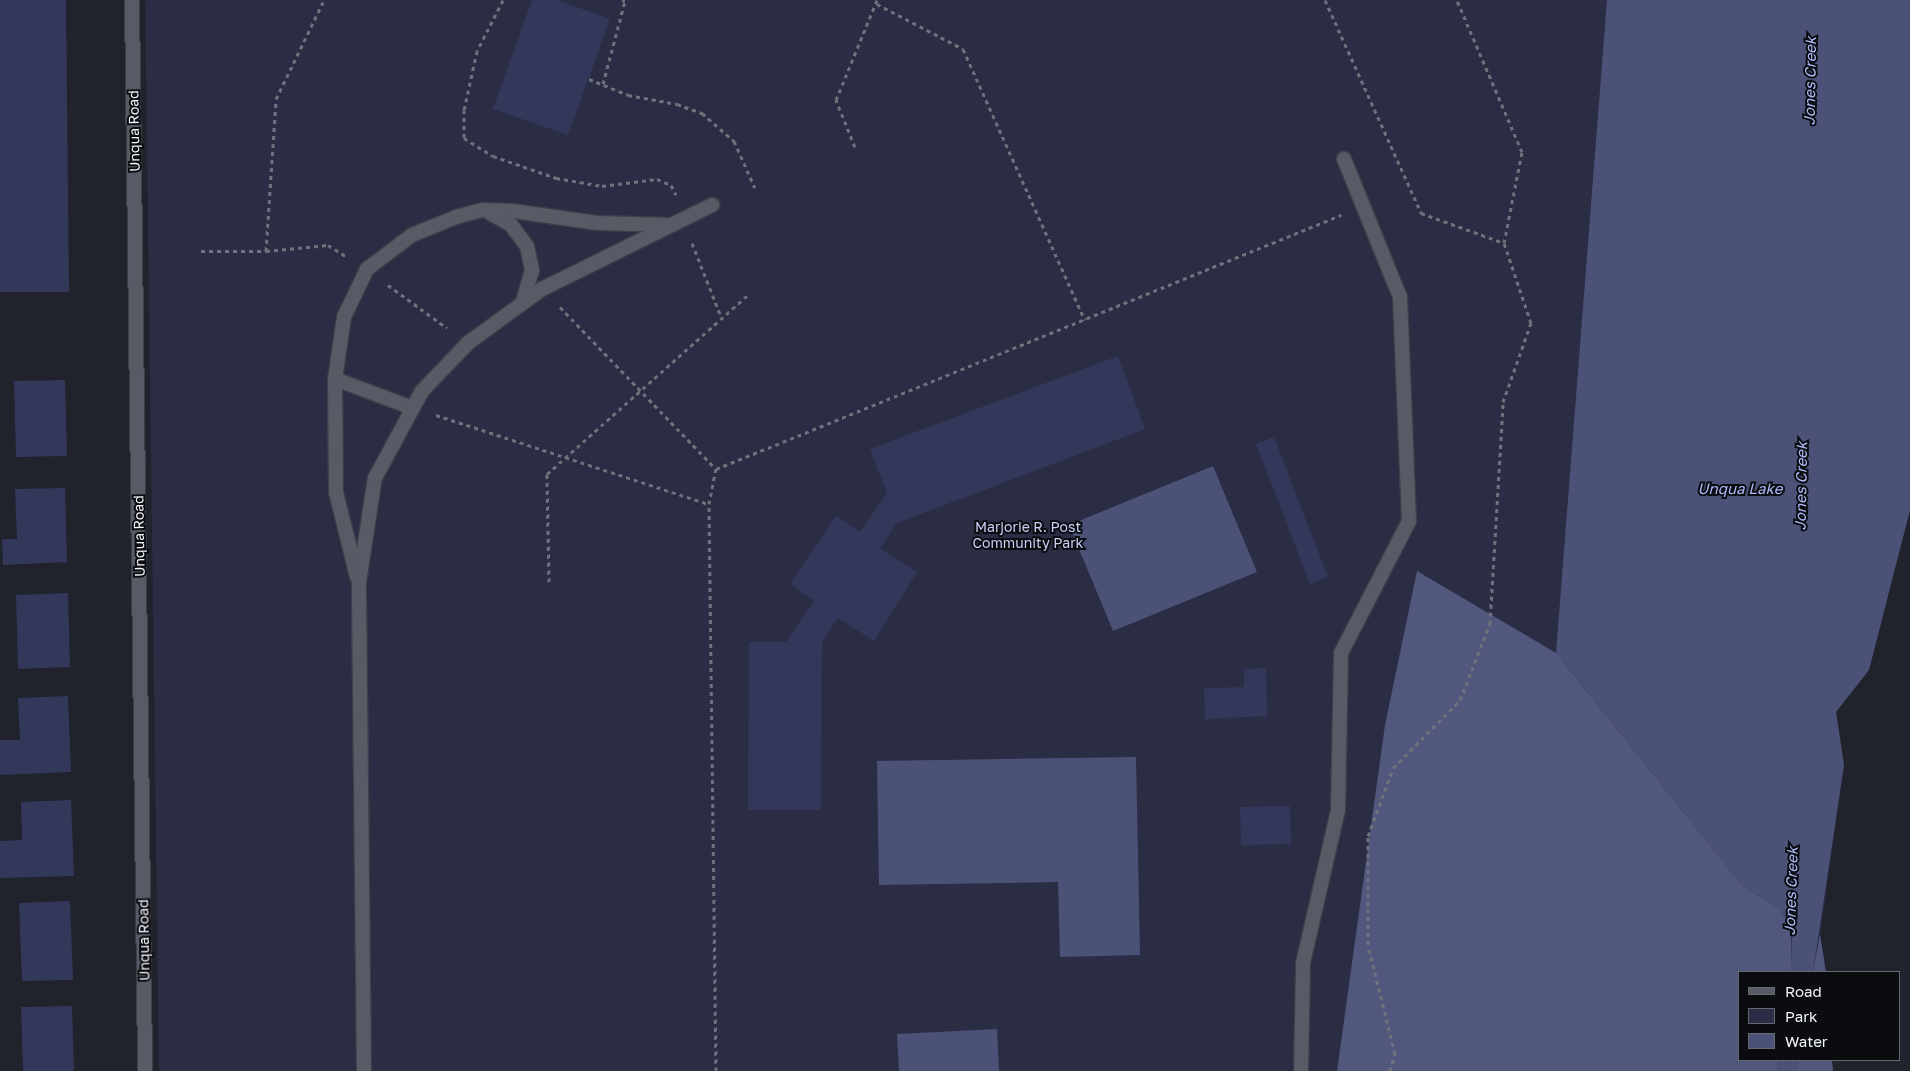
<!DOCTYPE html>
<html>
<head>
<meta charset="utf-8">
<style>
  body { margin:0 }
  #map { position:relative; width:1910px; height:1071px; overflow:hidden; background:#20222c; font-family:"Golos Text",sans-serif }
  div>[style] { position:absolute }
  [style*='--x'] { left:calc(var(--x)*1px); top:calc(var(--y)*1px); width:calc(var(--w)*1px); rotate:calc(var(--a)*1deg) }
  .green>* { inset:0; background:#2a2d44 }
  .forest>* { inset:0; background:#51577d }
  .water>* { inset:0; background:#4c5277 }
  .building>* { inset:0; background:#33385b }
  .path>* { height:3px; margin-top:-1.5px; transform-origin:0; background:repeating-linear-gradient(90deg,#70727b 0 4px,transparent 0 8px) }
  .roads { filter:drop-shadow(1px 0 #3d3e47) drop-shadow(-1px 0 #3d3e47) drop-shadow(0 1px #3d3e47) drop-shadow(0 -1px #3d3e47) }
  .service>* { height:14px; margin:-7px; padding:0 7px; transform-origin:7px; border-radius:7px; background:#585a65 }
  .tertiary>* { height:14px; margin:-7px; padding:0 7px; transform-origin:7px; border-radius:7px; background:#585a65 }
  span { translate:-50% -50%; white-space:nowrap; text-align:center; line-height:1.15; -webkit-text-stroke:4px #0b0c10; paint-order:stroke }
  .street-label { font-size:14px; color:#f1f3fa }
  .park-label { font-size:14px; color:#c9d0f7 }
  .water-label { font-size:15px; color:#b0bbfb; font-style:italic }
  .legend { position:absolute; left:1738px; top:971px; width:162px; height:90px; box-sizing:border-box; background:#0b0c10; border:1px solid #67686e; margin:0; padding:6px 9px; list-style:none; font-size:15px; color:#f1f3fa }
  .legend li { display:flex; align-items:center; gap:10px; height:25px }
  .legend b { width:25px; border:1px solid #67686e }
</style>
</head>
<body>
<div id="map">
  <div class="green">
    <div style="clip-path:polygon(145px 0,1910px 0,1910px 510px,1869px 670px,1836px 712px,1844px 765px,1815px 972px,1739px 972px,1739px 1060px,1802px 1060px,1801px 1071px,159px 1071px)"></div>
  </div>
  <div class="forest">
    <div style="clip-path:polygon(1417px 571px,1556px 653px,1744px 887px,1779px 908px,1791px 928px,1792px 972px,1739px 972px,1739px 1060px,1779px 1060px,1777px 1071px,1337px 1071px,1385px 725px)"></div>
    <div style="clip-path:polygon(1820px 934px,1826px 972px,1813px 972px)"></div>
    <div style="clip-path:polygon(1798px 1060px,1832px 1060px,1833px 1071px,1796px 1071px)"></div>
  </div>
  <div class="water">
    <div style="clip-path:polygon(1607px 0,1910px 0,1910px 510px,1869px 670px,1836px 712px,1844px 765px,1813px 972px,1792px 972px,1792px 928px,1779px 908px,1744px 887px,1556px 653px)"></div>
    <div style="clip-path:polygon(1213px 466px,1257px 572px,1113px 631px,1069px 525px)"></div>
    <div style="clip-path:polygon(1136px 757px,1140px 955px,1060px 957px,1058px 882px,879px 885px,877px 761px)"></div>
    <div style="clip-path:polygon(997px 1029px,999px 1071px,899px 1071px,897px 1034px)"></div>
    <div style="clip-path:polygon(1779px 1060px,1798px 1060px,1796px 1071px,1777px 1071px)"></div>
  </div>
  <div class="building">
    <div style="clip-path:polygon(0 0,66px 0,69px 292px,0 292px)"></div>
    <div style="clip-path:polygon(532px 0,557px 0,610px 19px,568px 135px,493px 109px)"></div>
    <div style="clip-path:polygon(1118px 356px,1145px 429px,897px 523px,880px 548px,917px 572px,874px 641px,838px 618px,822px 642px,821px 810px,748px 810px,749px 642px,786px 642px,814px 601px,790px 584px,836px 516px,860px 532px,887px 493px,870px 449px)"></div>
    <div style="clip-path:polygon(65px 380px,67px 456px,16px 457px,14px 381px)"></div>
    <div style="clip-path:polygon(1274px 437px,1328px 577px,1310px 584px,1256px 444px)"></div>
    <div style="clip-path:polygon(65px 488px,67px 562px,3px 565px,2px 539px,17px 539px,15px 489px)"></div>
    <div style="clip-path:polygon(68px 593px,70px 667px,18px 669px,16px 595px)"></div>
    <div style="clip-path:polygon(1266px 668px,1267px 716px,1205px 719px,1204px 688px,1244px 687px,1244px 669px)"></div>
    <div style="clip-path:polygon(68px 696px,71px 772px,0 775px,0 740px,20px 740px,18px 698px)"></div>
    <div style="clip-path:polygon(71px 800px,74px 876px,0 878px,0 841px,22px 840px,21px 802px)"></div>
    <div style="clip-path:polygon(1290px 806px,1291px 844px,1241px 845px,1240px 807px)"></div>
    <div style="clip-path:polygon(70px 901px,73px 980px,22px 981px,19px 903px)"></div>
    <div style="clip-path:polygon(72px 1006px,74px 1071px,23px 1071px,21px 1007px)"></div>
  </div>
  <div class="path">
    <div style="--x:503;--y:0;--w:57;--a:117"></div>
    <div style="--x:477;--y:51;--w:60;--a:102.4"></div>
    <div style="--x:464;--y:110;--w:28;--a:90"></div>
    <div style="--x:464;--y:138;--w:34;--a:32"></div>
    <div style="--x:493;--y:156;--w:67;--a:19.2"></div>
    <div style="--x:556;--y:178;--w:47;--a:9.9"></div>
    <div style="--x:602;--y:186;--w:55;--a:-7.3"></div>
    <div style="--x:657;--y:179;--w:15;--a:23"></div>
    <div style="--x:671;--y:185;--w:11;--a:63"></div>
    <div style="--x:1325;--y:0;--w:234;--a:65.7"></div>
    <div style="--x:1421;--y:213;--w:88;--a:19.9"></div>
    <div style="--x:877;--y:4;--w:97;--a:27.6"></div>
    <div style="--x:963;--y:49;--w:297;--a:65.8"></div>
    <div style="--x:589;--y:79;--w:42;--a:22.3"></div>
    <div style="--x:628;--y:95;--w:50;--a:10.4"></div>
    <div style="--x:677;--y:104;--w:27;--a:20"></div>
    <div style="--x:702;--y:113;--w:43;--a:41.2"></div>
    <div style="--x:734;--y:141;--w:51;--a:65.9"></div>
    <div style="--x:603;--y:84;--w:86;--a:-75.2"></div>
    <div style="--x:625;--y:1;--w:3;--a:-162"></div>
    <div style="--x:855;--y:147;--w:51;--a:-112"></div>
    <div style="--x:836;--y:100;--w:108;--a:-67.7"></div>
    <div style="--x:692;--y:243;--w:82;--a:68.5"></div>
    <div style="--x:201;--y:251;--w:65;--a:0"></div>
    <div style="--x:266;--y:251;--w:62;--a:-5.5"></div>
    <div style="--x:328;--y:245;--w:22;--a:32"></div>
    <div style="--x:266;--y:251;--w:152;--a:-86.2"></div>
    <div style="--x:276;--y:99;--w:110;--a:-64.1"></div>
    <div style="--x:388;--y:285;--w:73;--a:36.1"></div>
    <div style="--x:560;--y:307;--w:225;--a:46.1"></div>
    <div style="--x:436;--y:415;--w:287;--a:18.1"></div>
    <div style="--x:716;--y:469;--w:675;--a:-22.12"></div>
    <div style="--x:549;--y:582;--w:108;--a:-91.1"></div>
    <div style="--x:547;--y:474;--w:271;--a:-41.7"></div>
    <div style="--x:716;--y:1071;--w:567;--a:-90.71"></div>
    <div style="--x:709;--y:504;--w:36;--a:-79"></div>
    <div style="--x:1390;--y:1071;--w:18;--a:-74"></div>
    <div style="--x:1395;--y:1054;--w:112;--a:-103.9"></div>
    <div style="--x:1368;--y:945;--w:109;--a:-90"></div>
    <div style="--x:1368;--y:836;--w:72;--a:-69.8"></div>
    <div style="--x:1393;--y:768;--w:95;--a:-45.4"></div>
    <div style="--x:1460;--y:700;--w:82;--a:-68.5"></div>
    <div style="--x:1490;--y:624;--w:222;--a:-86.6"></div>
    <div style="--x:1503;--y:402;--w:84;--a:-70.5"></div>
    <div style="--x:1531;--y:323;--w:84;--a:-108.6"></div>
    <div style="--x:1504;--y:243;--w:93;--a:-78.8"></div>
    <div style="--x:1522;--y:152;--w:165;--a:-113.2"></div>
  </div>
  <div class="roads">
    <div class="service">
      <div style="--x:488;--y:212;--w:26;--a:29"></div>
      <div style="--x:511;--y:225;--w:26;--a:53"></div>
      <div style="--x:527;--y:246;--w:25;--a:78"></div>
      <div style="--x:532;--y:270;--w:33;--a:106"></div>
      <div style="--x:335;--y:379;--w:82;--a:20.6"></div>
      <div style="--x:357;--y:577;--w:88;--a:-103.9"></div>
      <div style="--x:336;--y:492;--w:113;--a:-90.5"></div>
      <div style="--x:335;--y:379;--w:63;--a:-81.7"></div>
      <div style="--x:344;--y:317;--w:53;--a:-64.4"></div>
      <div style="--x:367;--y:269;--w:56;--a:-37.1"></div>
      <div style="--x:412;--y:235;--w:48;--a:-22.2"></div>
      <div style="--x:456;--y:217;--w:28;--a:-15"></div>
      <div style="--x:483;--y:210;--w:30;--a:2"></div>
      <div style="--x:513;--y:211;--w:85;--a:8.1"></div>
      <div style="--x:597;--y:223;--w:73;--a:1.6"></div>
      <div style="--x:364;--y:1071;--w:489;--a:-90.6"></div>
      <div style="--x:359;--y:582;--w:105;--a:-81.3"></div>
      <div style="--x:375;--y:478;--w:99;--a:-61.6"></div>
      <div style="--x:422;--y:391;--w:66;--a:-46.2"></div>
      <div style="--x:468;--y:343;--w:92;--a:-36.1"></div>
      <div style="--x:542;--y:289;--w:190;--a:-26.3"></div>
      <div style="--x:1301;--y:1071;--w:108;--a:-88.9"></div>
      <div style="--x:1303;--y:963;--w:157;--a:-77.1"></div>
      <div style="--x:1338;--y:810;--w:157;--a:-88.9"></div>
      <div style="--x:1341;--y:653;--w:148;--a:-62.7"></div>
      <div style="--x:1409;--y:521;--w:224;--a:-92.3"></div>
      <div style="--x:1400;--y:297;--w:149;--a:-112.1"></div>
    </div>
    <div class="tertiary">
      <div style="--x:132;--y:0;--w:1071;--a:89.3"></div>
    </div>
  </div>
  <div class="street-label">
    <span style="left:134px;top:131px;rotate:-91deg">Unqua Road</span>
    <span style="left:139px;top:536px;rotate:-91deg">Unqua Road</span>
    <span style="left:144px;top:940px;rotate:-91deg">Unqua Road</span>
  </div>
  <div class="park-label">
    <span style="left:1028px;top:535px">Marjorie R. Post<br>Community Park</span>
  </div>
  <div class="water-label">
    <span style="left:1810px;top:81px;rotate:-89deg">Jones Creek</span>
    <span style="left:1801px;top:486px;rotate:-89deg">Jones Creek</span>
    <span style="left:1740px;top:489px">Unqua Lake</span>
    <span style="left:1791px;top:891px;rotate:-88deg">Jones Creek</span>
  </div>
  <ul class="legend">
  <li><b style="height:6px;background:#585a65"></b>Road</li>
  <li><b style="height:14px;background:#2a2d44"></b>Park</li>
  <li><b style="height:14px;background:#4c5277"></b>Water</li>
  </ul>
</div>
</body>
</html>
